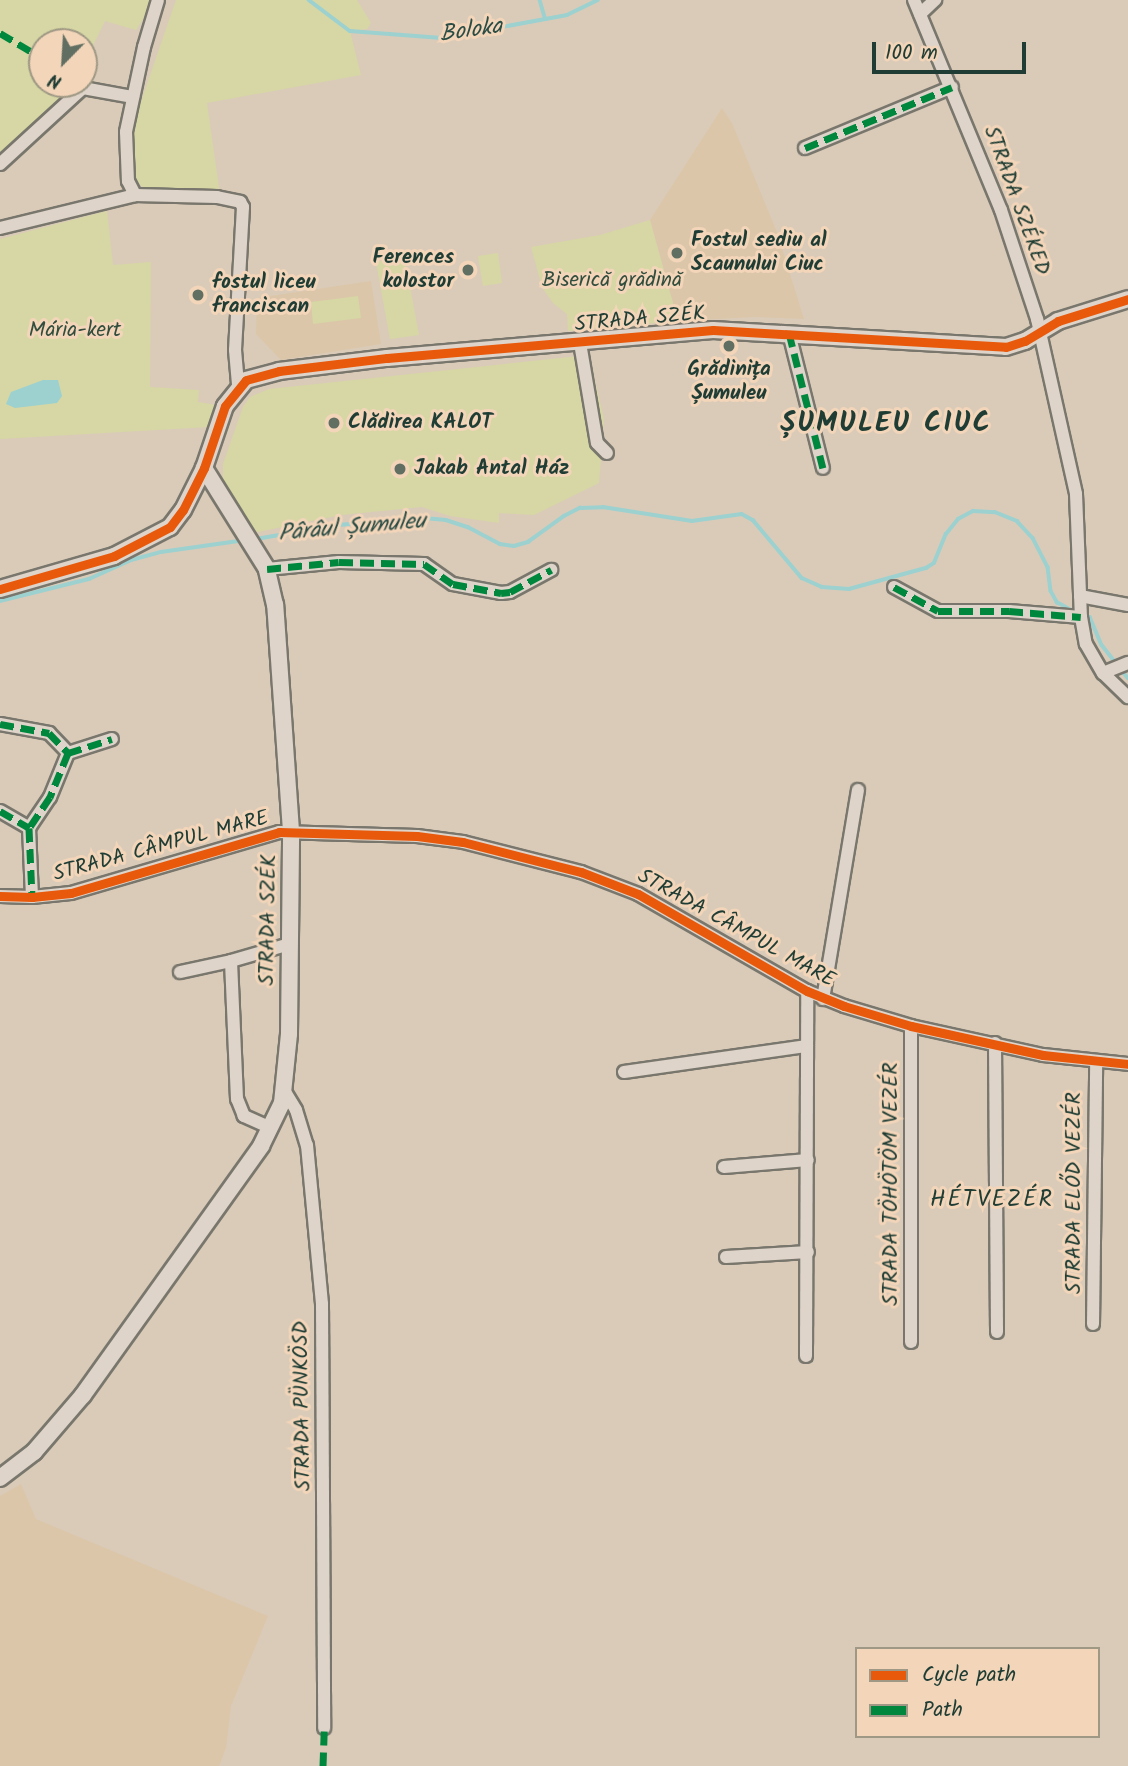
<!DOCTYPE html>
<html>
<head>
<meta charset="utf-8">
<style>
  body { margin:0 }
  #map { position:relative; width:1128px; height:1766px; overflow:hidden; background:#dacbb8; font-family:Kalam,sans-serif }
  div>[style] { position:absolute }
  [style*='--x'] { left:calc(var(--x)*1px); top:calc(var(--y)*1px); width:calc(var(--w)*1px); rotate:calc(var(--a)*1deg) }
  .built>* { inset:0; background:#dbc6a9 }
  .green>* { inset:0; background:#d6d7a4 }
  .water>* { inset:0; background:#9cd1d0 }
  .stream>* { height:3.5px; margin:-1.75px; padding:0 1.75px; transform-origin:1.75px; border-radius:1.75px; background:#9cd1d0 }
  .roads { filter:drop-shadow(2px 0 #79776d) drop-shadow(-2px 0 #79776d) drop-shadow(0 2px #79776d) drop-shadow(0 -2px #79776d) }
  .street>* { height:12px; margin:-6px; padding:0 6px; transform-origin:6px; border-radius:6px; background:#dfd4c9 }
  .secondary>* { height:16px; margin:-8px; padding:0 8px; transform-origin:8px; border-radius:8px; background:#dfd4c9 }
  .quiet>* { height:7px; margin-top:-3.5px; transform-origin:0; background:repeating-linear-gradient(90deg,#00873e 0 14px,transparent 0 21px) }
  .cycleway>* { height:9px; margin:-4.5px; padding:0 4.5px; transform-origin:4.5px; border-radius:4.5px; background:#e8590c }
  .dots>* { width:19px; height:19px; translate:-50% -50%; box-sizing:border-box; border:4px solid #f3d5b9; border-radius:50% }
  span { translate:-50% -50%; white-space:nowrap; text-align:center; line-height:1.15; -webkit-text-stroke:6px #f3d5b9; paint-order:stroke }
  .street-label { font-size:21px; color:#1f3d34 }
  .poi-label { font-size:21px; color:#1f3d34; font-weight:700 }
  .left { translate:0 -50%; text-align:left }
  .right { translate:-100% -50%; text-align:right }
  .park-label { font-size:21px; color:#314d3e }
  .water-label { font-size:23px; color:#294c45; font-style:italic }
  .neighbourhood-label { font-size:23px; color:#1f3d34; letter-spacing:2px }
  .district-label { font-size:28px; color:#1f3d34; font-weight:700; letter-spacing:2px }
  .legend { position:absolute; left:855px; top:1647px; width:245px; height:91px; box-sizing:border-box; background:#f3d5b9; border:2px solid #9e9884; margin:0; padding:9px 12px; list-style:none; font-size:21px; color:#1f3d34 }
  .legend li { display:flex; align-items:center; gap:14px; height:35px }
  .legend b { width:35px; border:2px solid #9e9884 }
  .north { position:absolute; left:28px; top:28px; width:70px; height:70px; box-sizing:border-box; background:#f3d5b9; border:2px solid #9e9884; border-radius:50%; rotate:204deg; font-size:19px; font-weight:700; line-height:28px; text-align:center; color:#1f3d34 }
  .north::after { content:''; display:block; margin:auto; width:24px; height:32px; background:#606f62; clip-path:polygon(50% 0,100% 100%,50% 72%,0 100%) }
  .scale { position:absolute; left:872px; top:42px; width:154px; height:32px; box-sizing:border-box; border:4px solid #1f3d34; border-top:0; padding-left:9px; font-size:21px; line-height:24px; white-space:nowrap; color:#1f3d34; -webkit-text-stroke:5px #f3d5b9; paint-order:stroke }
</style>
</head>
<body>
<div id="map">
  <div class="built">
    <div style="clip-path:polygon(722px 108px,732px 123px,777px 232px,804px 319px,755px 317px,678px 321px,650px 220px)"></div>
    <div style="clip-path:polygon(371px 281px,381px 344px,281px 360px,256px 334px,257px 298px)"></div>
    <div style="clip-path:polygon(21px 1484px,36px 1519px,268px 1616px,231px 1706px,226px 1748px,219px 1766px,0 1766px,0 1496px)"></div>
  </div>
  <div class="green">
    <div style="clip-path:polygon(0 0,155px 0,136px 30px,105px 21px,84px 64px,84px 42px,42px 42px,42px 84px,74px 84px,0 172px)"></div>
    <div style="clip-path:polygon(176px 0,357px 0,371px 23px,367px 29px,350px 31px,361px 75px,207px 103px,220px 195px,145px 188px,135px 182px,133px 171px,131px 131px)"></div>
    <div style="clip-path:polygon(107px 211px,113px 265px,151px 262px,150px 387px,199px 390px,198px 402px,216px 405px,209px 427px,0 439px,0 239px)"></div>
    <div style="clip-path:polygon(650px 220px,678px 321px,568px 331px,567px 314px,553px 303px,542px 287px,531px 247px,600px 235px)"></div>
    <div style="clip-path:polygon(498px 253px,502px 283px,483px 286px,478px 256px)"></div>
    <div style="clip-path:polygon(404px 255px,419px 335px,390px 339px,376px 262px)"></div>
    <div style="clip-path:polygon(358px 296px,361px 318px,313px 324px,311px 302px)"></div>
    <div style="clip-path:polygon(589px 355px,604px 419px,599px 483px,534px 515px,499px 513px,499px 523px,450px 516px,422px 507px,341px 515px,253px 533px,223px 483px,223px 464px,243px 407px,250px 397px,269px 389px)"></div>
  </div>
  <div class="water">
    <div style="clip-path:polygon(43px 380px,58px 380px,62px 396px,57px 403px,15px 408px,6px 404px,11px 392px)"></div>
  </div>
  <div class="stream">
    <div style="--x:309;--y:0;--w:51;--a:37.1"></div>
    <div style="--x:350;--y:31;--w:92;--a:4.4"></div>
    <div style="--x:442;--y:38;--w:127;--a:-10.4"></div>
    <div style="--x:567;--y:15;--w:34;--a:-26"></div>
    <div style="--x:540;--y:0;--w:19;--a:74"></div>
    <div style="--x:256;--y:539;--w:83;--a:-9.7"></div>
    <div style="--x:338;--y:525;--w:86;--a:-4.7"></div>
    <div style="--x:424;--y:518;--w:22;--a:5"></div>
    <div style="--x:446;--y:520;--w:23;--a:18"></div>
    <div style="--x:468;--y:527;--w:36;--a:28"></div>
    <div style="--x:500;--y:544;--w:14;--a:8"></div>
    <div style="--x:514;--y:546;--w:15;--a:-16"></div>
    <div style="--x:528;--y:542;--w:44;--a:-35.8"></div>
    <div style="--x:564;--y:516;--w:18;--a:-27"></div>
    <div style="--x:580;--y:508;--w:23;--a:-2"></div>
    <div style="--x:603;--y:507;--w:90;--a:8.9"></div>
    <div style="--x:692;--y:521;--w:50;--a:-8"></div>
    <div style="--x:742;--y:514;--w:13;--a:29"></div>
    <div style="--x:753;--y:520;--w:76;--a:49.8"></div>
    <div style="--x:802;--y:578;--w:22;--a:24"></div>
    <div style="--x:822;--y:587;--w:27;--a:4"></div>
    <div style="--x:849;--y:589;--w:80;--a:-15.3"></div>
    <div style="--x:926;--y:568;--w:9;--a:-32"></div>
    <div style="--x:934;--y:563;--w:31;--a:-68"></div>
    <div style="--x:946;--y:534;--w:19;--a:-51"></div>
    <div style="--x:958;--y:519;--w:17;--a:-28"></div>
    <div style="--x:973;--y:511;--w:22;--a:3"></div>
    <div style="--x:995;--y:512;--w:24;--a:22"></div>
    <div style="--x:1017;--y:521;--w:23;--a:47"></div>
    <div style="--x:1033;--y:538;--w:33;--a:63"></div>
    <div style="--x:1048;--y:567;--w:24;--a:83"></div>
    <div style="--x:1051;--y:591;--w:13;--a:61"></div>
    <div style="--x:1057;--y:602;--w:18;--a:29"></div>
    <div style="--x:0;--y:601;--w:92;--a:-13.9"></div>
    <div style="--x:89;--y:579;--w:46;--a:-24.3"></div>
    <div style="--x:131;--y:560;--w:31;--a:-15"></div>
    <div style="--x:161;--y:552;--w:85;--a:-8.1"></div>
    <div style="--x:1083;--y:615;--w:7;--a:16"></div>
    <div style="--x:1090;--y:617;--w:30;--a:67"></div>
    <div style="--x:1102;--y:645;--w:42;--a:51.8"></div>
  </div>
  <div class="roads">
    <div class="street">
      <div style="--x:158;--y:0;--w:49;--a:106.6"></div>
      <div style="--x:144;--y:47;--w:87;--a:102"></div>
      <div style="--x:126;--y:132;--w:49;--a:87.7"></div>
      <div style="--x:128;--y:181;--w:16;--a:63"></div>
      <div style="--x:135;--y:195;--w:82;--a:1.4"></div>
      <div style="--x:217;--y:197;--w:24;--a:12"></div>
      <div style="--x:240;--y:202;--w:6;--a:59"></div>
      <div style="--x:243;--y:207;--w:143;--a:93.2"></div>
      <div style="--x:235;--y:350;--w:36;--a:85"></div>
      <div style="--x:914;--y:0;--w:227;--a:67.5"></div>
      <div style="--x:1001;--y:210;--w:115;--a:71.7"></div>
      <div style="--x:1037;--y:319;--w:179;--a:77.4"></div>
      <div style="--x:1076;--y:494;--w:123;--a:87.7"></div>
      <div style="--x:1081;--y:617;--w:27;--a:80"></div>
      <div style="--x:1086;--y:644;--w:34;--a:60"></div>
      <div style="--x:1103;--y:673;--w:35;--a:44"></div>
      <div style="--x:920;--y:14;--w:21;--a:-43"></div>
      <div style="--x:805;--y:148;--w:159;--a:-22.5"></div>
      <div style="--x:0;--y:164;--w:113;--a:-42.5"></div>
      <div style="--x:83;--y:88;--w:51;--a:10.2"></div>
      <div style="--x:0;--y:228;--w:139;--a:-13.7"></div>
      <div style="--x:789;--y:333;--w:139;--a:75.9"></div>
      <div style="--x:580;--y:343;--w:101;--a:80.4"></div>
      <div style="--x:597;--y:443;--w:14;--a:45"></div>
      <div style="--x:267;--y:569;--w:72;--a:-5.6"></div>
      <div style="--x:339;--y:562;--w:85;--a:1.3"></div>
      <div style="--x:424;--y:564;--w:35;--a:35"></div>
      <div style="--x:453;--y:584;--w:49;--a:10.6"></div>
      <div style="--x:501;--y:593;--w:9;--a:-6"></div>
      <div style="--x:510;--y:592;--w:47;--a:-28.2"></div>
      <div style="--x:894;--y:587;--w:50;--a:28.6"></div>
      <div style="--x:938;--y:611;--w:71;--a:0"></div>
      <div style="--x:1009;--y:611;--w:72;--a:4.8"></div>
      <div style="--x:1080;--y:596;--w:49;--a:10.6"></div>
      <div style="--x:1103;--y:673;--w:27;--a:-22"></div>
      <div style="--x:0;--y:724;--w:50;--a:10.4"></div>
      <div style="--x:49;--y:733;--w:28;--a:46"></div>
      <div style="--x:68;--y:753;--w:48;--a:112.2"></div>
      <div style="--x:50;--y:797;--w:37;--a:124"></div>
      <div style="--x:29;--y:828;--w:69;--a:87.5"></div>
      <div style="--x:68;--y:753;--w:46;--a:-17.7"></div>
      <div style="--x:0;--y:811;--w:34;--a:30"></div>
      <div style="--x:0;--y:896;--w:32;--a:2"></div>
      <div style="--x:32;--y:897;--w:39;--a:-6"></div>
      <div style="--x:71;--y:893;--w:217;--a:-16.3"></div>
      <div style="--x:279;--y:832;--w:138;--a:1.7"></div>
      <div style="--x:417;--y:836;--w:46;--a:7.4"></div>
      <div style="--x:463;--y:842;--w:122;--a:14.3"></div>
      <div style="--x:581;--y:872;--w:61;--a:21.1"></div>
      <div style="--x:638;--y:894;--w:195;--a:29.9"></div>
      <div style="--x:807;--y:991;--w:40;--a:22"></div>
      <div style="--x:844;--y:1006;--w:70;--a:16.6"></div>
      <div style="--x:911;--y:1026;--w:135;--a:12.4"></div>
      <div style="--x:1043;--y:1055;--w:85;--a:6"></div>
      <div style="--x:180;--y:972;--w:52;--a:-12.2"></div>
      <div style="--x:823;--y:999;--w:212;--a:-80.5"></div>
      <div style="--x:995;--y:1043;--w:289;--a:89.6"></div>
      <div style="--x:624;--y:1072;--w:185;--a:-8.1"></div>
      <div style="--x:284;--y:1090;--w:23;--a:59"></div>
      <div style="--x:296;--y:1110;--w:37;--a:73"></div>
      <div style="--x:307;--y:1145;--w:160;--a:84.6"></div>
      <div style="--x:322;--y:1304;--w:424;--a:89.7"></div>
      <div style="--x:271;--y:1128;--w:30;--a:-156"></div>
      <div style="--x:244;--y:1116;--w:18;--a:-112"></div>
      <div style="--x:237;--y:1099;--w:138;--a:-92.5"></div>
      <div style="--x:231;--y:961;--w:61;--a:-16.1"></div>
      <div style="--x:724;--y:1167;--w:84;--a:-4.8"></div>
      <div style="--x:726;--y:1257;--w:82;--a:-3.5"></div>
      <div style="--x:1093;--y:1324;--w:263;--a:-89.3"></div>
      <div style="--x:911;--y:1342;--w:316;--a:-90"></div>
      <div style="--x:806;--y:1356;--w:365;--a:-89.8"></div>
    </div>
    <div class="secondary">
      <div style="--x:0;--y:589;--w:119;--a:-16.1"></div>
      <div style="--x:114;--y:556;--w:63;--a:-27.4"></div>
      <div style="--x:170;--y:527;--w:21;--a:-53"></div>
      <div style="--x:183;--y:510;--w:47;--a:-63.4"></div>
      <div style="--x:204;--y:468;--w:65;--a:-71.3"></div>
      <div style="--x:225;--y:406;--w:33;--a:-51"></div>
      <div style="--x:246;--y:380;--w:34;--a:-15"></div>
      <div style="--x:279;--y:371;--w:109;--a:-6.9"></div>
      <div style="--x:387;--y:358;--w:327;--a:-4.9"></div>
      <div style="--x:713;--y:330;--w:293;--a:3.3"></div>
      <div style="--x:1006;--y:347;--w:20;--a:-18"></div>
      <div style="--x:1025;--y:341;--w:39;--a:-31"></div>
      <div style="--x:1058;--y:321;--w:73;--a:-17.4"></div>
      <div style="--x:0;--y:1478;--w:43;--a:-37.4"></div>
      <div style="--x:34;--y:1452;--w:75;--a:-49.3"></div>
      <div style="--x:83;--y:1395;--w:306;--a:-54.4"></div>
      <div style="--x:261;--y:1146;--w:48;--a:-64"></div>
      <div style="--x:282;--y:1103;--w:69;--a:-84.2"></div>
      <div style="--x:289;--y:1034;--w:203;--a:-89.4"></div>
      <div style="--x:291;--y:831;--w:227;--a:-94"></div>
      <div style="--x:275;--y:605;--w:37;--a:-103"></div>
      <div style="--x:267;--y:569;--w:119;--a:-122"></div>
    </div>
  </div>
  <div class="quiet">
    <div style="--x:0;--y:33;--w:49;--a:30.8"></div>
    <div style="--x:805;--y:148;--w:159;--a:-22.5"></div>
    <div style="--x:789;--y:333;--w:139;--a:75.9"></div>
    <div style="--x:267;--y:569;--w:72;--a:-5.6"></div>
    <div style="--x:339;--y:562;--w:85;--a:1.3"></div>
    <div style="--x:424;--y:564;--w:35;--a:35"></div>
    <div style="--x:453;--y:584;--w:49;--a:10.6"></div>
    <div style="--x:501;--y:593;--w:9;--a:-6"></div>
    <div style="--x:510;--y:592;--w:47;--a:-28.2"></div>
    <div style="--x:894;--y:587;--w:50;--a:28.6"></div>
    <div style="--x:938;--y:611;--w:71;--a:0"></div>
    <div style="--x:1009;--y:611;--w:72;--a:4.8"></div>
    <div style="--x:0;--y:724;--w:50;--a:10.4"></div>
    <div style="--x:49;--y:733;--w:28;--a:46"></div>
    <div style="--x:68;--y:753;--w:48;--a:112.2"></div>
    <div style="--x:50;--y:797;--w:37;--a:124"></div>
    <div style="--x:29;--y:828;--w:69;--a:87.5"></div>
    <div style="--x:68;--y:753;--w:46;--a:-17.7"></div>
    <div style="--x:0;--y:811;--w:34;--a:30"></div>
    <div style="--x:323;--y:1766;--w:38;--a:-88"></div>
  </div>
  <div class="cycleway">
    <div style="--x:0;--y:589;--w:119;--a:-16.1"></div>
    <div style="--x:114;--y:556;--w:63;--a:-27.4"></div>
    <div style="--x:170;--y:527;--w:21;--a:-53"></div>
    <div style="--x:183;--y:510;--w:47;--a:-63.4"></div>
    <div style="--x:204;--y:468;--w:65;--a:-71.3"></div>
    <div style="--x:225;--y:406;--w:33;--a:-51"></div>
    <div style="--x:246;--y:380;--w:34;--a:-15"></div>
    <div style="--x:279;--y:371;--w:109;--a:-6.9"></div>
    <div style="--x:387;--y:358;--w:327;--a:-4.9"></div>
    <div style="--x:713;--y:330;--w:293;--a:3.3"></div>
    <div style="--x:1006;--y:347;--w:20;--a:-18"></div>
    <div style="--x:1025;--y:341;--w:39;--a:-31"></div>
    <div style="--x:1058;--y:321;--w:73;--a:-17.4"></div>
    <div style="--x:0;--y:896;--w:32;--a:2"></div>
    <div style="--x:32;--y:897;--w:39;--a:-6"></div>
    <div style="--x:71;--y:893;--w:217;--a:-16.3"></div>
    <div style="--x:279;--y:832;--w:138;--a:1.7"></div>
    <div style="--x:417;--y:836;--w:46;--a:7.4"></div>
    <div style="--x:463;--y:842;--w:122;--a:14.3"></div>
    <div style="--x:581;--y:872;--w:61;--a:21.1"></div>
    <div style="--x:638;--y:894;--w:195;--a:29.9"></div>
    <div style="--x:807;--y:991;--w:40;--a:22"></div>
    <div style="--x:844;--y:1006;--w:70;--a:16.6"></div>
    <div style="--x:911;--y:1026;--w:135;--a:12.4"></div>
    <div style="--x:1043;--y:1055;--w:85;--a:6"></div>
  </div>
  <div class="dots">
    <div style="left:677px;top:253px;background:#606f62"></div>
    <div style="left:468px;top:270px;background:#606f62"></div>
    <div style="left:198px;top:295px;background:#606f62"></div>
    <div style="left:729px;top:346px;background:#606f62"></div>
    <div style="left:334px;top:423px;background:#606f62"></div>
    <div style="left:400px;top:469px;background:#606f62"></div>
  </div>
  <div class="street-label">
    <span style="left:1016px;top:201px;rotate:70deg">STRADA SZÉKED</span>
    <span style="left:640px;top:320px;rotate:-5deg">STRADA SZÉK</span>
    <span style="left:161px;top:847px;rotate:-15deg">STRADA CÂMPUL MARE</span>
    <span style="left:269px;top:920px;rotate:-89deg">STRADA SZÉK</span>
    <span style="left:736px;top:929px;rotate:29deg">STRADA CÂMPUL MARE</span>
    <span style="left:892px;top:1184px;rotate:-90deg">STRADA TÖHÖTÖM VEZÉR</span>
    <span style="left:1075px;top:1193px;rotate:-90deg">STRADA ELŐD VEZÉR</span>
    <span style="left:303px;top:1406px;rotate:-91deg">STRADA PÜNKÖSD</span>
  </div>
  <div class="poi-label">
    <span class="left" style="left:691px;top:253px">Fostul sediu al<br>Scaunului Ciuc</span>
    <span class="right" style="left:454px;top:270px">Ferences<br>kolostor</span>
    <span class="left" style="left:212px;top:295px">fostul liceu<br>franciscan</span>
    <span style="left:729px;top:382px">Grădinița<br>Șumuleu</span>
    <span class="left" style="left:348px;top:423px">Clădirea KALOT</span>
    <span class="left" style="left:414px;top:469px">Jakab Antal Ház</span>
  </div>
  <div class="park-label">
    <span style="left:612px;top:281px">Biserică grădină</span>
    <span style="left:75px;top:331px">Mária-kert</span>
  </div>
  <div class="water-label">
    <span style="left:471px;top:31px;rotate:-8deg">Boloka</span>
    <span style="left:352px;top:528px;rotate:-5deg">Pârâul Șumuleu</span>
  </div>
  <div class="neighbourhood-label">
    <span style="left:992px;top:1200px">HÉTVEZÉR</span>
  </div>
  <div class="district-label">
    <span style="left:886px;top:424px">ȘUMULEU CIUC</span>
  </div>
  <ul class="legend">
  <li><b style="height:9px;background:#e8590c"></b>Cycle path</li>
  <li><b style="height:9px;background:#00873e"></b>Path</li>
  </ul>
  <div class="north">N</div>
  <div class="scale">100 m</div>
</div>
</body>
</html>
